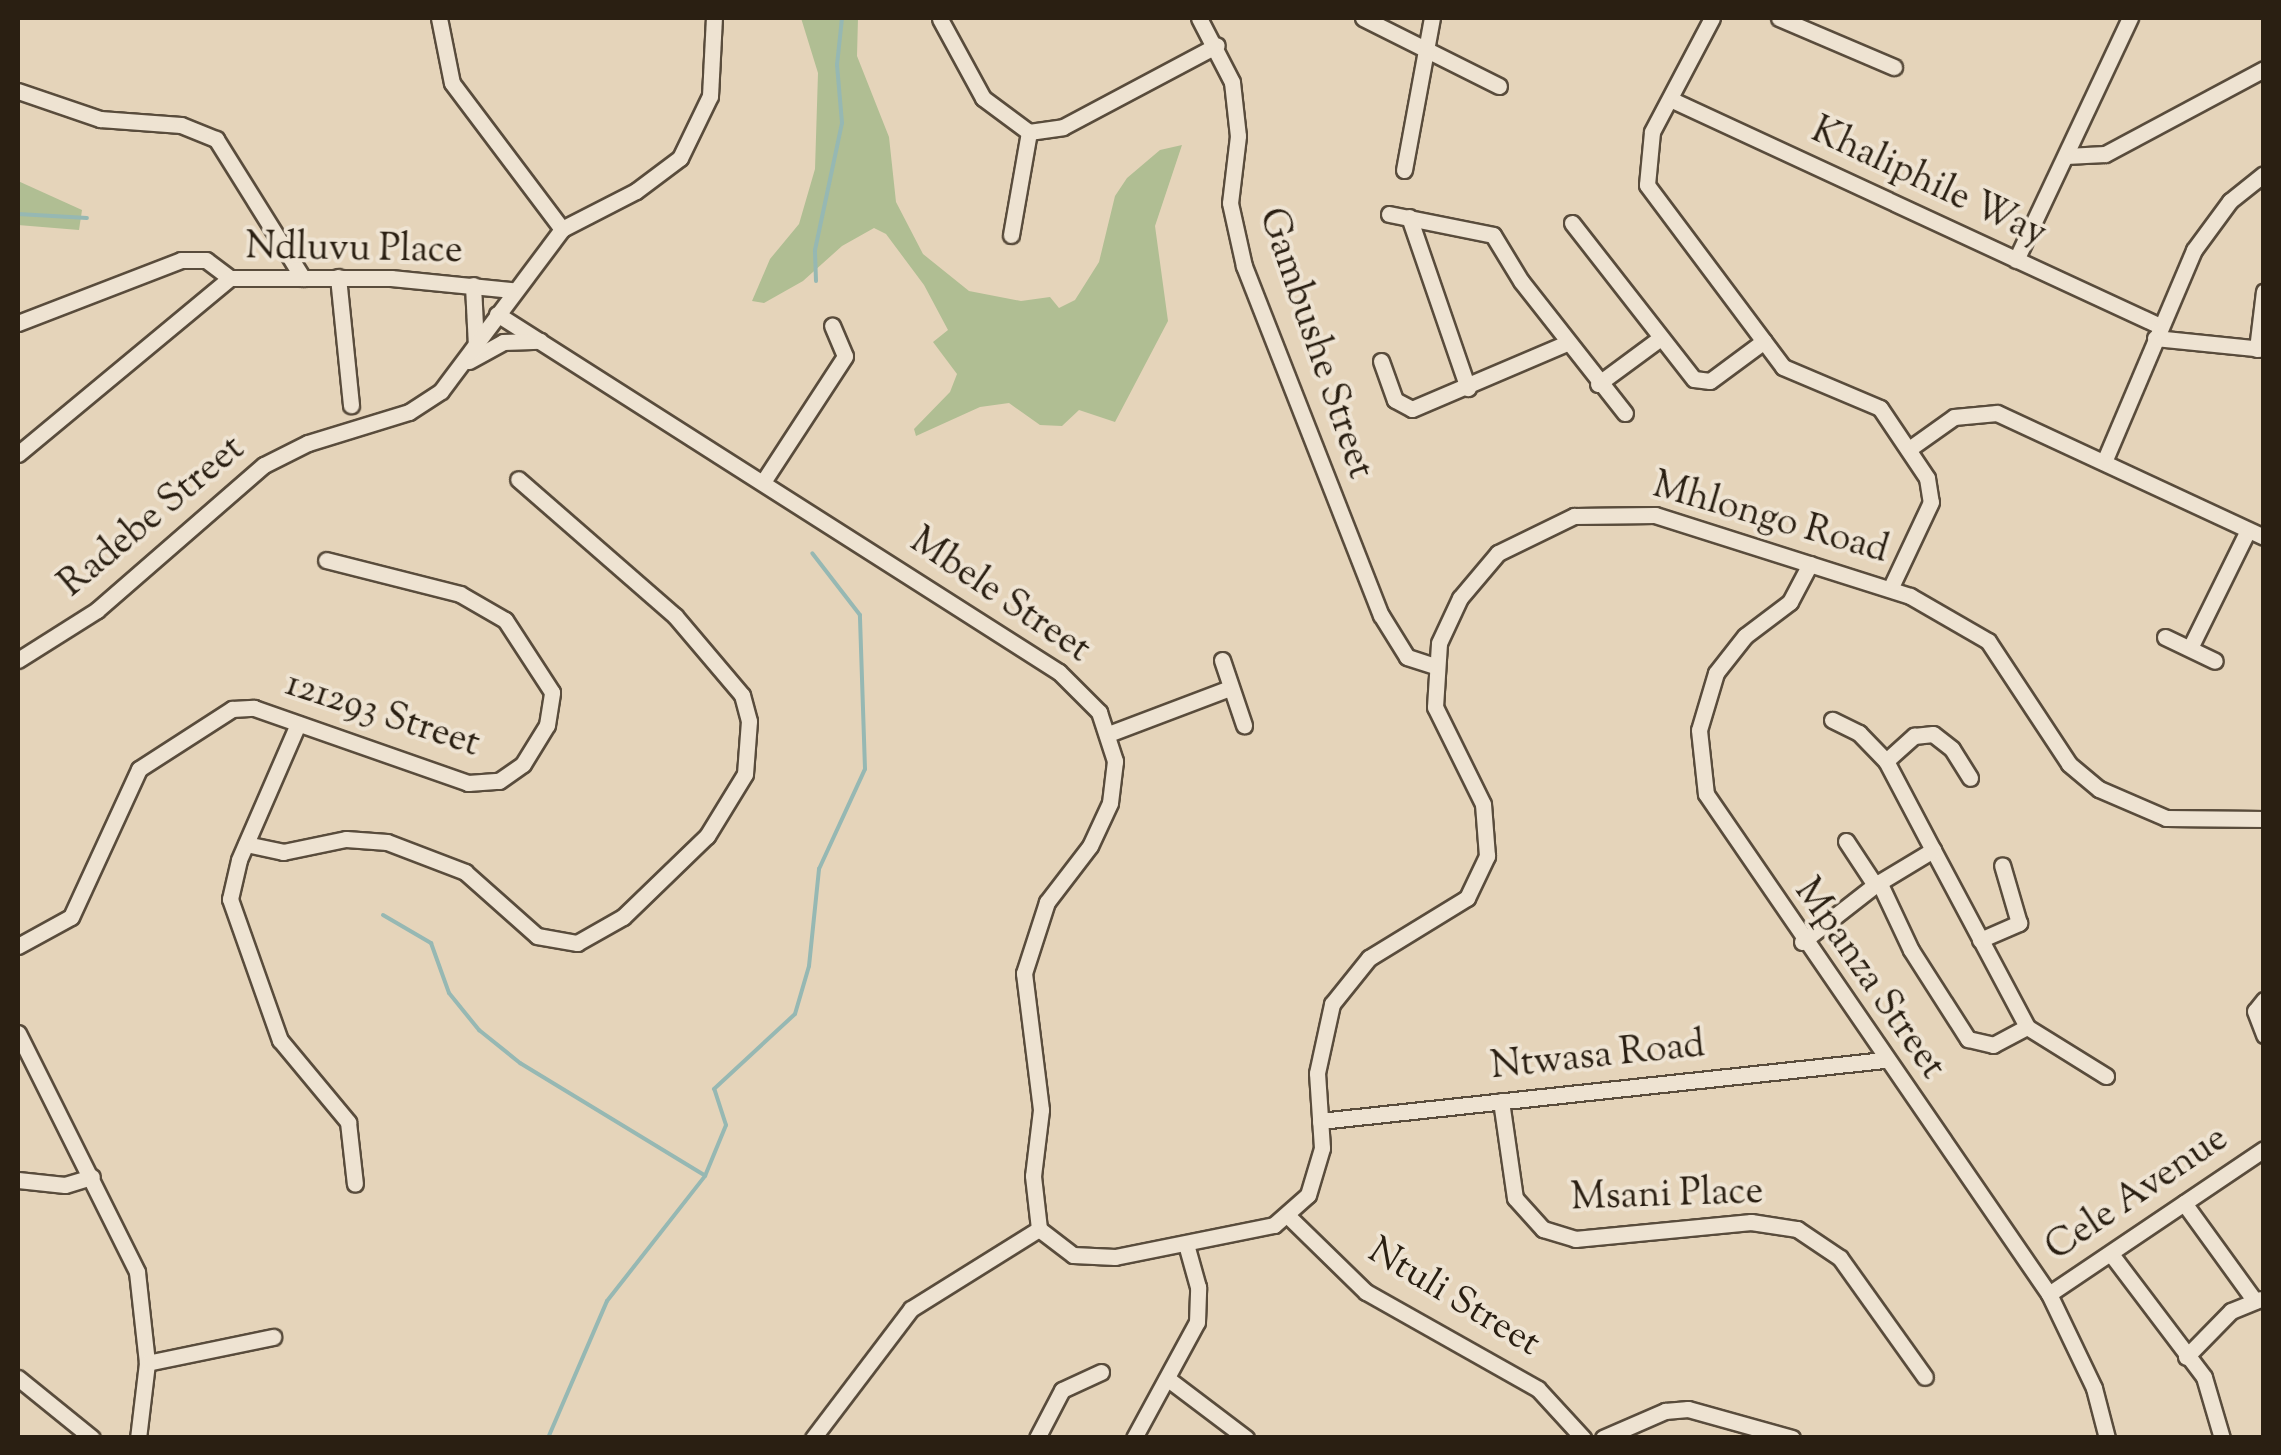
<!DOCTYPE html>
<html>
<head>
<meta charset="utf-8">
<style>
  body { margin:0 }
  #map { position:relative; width:2281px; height:1455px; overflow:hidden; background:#e5d4ba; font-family:"Sorts Mill Goudy",serif }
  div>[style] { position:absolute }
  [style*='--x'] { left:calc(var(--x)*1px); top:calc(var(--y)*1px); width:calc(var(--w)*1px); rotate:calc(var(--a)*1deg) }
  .green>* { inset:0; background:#b0be93 }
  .stream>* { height:4px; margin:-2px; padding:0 2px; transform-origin:2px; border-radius:2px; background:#96b8b3 }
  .roads { filter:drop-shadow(2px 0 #594c3c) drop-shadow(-2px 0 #594c3c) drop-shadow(0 2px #594c3c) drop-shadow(0 -2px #594c3c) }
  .minor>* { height:15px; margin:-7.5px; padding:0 7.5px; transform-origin:7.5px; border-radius:7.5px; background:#eee3d2 }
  span { translate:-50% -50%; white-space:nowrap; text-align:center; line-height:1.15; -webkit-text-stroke:8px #eee3d2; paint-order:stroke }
  .street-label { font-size:38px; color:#2a1f12 }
  .frame { position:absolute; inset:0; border:20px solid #2a1f12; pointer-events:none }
</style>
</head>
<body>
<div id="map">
  <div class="green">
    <div style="clip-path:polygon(801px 18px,858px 18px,857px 56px,889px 137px,896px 202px,923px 254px,969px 291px,1021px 301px,1050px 297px,1059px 308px,1075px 300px,1099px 262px,1115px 196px,1127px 178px,1160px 150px,1182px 145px,1155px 226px,1168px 321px,1115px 422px,1079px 410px,1062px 426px,1040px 425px,1009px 403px,980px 407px,916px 436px,914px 429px,950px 392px,957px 374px,933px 342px,948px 330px,924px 285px,886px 234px,874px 228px,842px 246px,803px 281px,764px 303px,752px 301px,770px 259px,799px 224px,815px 169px,818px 73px)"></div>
    <div style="clip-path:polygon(18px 181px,82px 210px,79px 230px,18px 225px)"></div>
  </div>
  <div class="stream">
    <div style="--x:18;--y:214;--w:69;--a:3.3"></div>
    <div style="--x:816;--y:281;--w:31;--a:-92"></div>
    <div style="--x:815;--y:250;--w:130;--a:-78"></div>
    <div style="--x:842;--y:123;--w:58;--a:-94.9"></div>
    <div style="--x:837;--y:65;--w:47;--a:-83.9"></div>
    <div style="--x:383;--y:915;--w:56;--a:30.3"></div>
    <div style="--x:431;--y:943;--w:53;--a:70.2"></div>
    <div style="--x:449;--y:993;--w:48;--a:51"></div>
    <div style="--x:479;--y:1030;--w:53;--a:38.8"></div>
    <div style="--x:520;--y:1063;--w:215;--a:31.3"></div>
    <div style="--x:548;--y:1438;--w:149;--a:-66.7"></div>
    <div style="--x:607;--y:1301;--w:159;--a:-51.9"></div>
    <div style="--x:705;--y:1176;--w:55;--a:-67.6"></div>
    <div style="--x:726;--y:1125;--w:38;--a:-108"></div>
    <div style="--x:714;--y:1089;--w:110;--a:-42.8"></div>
    <div style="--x:795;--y:1014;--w:50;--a:-73.7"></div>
    <div style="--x:809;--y:966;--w:98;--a:-84.1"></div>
    <div style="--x:819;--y:869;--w:110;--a:-65.3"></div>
    <div style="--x:865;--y:769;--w:154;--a:-91.9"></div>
    <div style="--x:860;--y:615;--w:78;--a:-127.7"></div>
  </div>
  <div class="roads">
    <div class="minor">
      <div style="--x:439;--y:18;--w:66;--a:78.7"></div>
      <div style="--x:452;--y:83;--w:183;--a:53"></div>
      <div style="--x:1199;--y:18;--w:72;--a:62.7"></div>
      <div style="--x:1232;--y:82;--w:54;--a:83.7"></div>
      <div style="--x:1238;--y:136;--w:67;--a:96.8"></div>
      <div style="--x:1230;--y:203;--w:65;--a:77.5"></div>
      <div style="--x:1244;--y:266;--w:375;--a:68.6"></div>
      <div style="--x:1381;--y:615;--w:49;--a:58.2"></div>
      <div style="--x:1407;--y:657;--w:28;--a:18"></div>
      <div style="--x:1363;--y:18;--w:152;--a:26.6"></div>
      <div style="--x:1712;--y:18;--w:129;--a:117.8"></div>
      <div style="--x:1652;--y:132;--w:53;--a:95.4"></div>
      <div style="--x:1647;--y:185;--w:227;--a:53.2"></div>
      <div style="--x:1783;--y:367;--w:105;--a:22.9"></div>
      <div style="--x:1880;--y:408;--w:84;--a:56.1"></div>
      <div style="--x:1927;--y:478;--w:24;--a:81"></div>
      <div style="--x:1931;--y:502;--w:96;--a:115.2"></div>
      <div style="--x:1779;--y:18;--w:125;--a:23.1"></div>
      <div style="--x:940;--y:19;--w:90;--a:61.4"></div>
      <div style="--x:983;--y:98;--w:57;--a:36.5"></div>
      <div style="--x:1029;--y:132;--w:34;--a:-8"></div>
      <div style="--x:1063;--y:127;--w:174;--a:-28"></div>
      <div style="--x:18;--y:91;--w:87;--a:18.9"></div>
      <div style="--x:100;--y:119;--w:81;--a:4.2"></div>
      <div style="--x:181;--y:125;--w:38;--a:22"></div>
      <div style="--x:216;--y:139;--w:164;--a:58"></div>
      <div style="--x:1670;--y:99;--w:540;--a:24.86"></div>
      <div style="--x:2066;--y:156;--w:39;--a:-3"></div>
      <div style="--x:2105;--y:154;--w:180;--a:-28.1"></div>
      <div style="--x:1404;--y:170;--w:155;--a:-79.6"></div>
      <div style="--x:1389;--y:214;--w:106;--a:11.4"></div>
      <div style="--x:1493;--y:235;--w:54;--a:58.7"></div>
      <div style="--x:1521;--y:281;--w:168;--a:51.8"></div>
      <div style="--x:1409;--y:217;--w:181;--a:71"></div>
      <div style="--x:1572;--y:223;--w:198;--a:52"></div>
      <div style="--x:1694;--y:379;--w:16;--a:7"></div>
      <div style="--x:1710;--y:381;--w:67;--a:-36.5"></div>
      <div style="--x:1011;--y:235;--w:105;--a:-80.1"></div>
      <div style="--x:2016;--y:260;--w:268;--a:-64.8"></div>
      <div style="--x:338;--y:277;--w:129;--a:84.2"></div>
      <div style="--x:473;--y:285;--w:61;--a:87.2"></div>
      <div style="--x:497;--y:314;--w:666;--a:32.5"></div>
      <div style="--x:1059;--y:672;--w:57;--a:45"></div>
      <div style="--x:1099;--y:712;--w:52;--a:71.9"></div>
      <div style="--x:1115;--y:761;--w:42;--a:96.8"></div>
      <div style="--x:1110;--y:803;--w:47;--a:114.9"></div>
      <div style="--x:1090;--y:846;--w:71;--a:127.5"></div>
      <div style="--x:1047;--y:902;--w:75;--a:107.9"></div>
      <div style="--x:1024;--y:973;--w:138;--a:82.9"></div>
      <div style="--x:1041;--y:1110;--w:66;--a:96.9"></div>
      <div style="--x:1033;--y:1176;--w:53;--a:83.5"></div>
      <div style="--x:18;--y:323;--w:175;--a:-21.1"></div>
      <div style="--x:181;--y:260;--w:25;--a:0"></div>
      <div style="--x:206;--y:260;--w:30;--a:37"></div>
      <div style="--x:2155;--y:338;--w:110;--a:5.8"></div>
      <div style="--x:2257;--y:349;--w:58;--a:-83.1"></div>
      <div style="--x:469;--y:361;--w:39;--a:-29"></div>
      <div style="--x:503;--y:342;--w:37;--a:-2"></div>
      <div style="--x:1381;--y:361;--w:41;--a:70.3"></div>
      <div style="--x:1395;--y:400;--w:19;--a:28"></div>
      <div style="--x:1412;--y:409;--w:168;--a:-23.1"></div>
      <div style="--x:1598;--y:384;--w:76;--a:-36.4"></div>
      <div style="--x:1909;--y:449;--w:55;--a:-35.4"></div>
      <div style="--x:1954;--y:417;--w:43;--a:-5.3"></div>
      <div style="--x:1997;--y:413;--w:294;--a:24.9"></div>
      <div style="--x:18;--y:454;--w:276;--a:-39.7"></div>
      <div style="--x:230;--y:278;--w:161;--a:0"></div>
      <div style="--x:391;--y:278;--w:122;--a:5.7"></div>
      <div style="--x:2104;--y:462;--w:230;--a:-67"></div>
      <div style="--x:2194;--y:250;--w:61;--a:-53.7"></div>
      <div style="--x:2230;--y:201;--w:43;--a:-38.5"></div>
      <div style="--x:763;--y:482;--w:150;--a:-56.9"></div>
      <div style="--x:845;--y:356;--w:33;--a:-113"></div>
      <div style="--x:1810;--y:564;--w:43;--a:117.8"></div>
      <div style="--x:1790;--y:602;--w:56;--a:142.9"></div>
      <div style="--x:1745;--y:636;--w:47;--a:128.1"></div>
      <div style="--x:1716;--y:673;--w:59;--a:106.6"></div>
      <div style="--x:1699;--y:730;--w:64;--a:83.8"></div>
      <div style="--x:1706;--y:794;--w:606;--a:55.55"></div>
      <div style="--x:2049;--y:1294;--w:104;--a:64.4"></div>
      <div style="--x:2094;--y:1388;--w:52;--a:75.4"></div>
      <div style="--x:2165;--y:637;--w:55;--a:25.6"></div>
      <div style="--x:2190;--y:648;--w:131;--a:-63.8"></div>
      <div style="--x:18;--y:660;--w:93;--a:-32.3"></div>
      <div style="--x:97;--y:610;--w:221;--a:-41"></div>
      <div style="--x:264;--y:465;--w:49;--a:-26.6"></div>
      <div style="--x:308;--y:443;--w:106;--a:-17.1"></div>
      <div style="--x:409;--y:412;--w:38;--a:-33"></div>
      <div style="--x:441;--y:391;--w:202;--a:-53.2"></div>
      <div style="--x:562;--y:229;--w:83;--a:-27.2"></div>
      <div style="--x:636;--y:191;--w:55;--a:-36.9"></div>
      <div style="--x:680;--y:158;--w:69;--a:-64.2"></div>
      <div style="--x:710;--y:96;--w:78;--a:-87.1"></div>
      <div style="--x:1222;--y:660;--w:69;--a:71.3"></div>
      <div style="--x:298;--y:724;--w:148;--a:113.5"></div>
      <div style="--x:239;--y:860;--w:40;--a:103"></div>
      <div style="--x:230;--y:899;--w:150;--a:70.5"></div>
      <div style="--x:280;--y:1040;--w:107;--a:50.3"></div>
      <div style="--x:348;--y:1122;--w:62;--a:83.6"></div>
      <div style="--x:1111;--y:733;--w:127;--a:-20.7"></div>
      <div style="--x:1886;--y:761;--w:38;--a:-42"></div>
      <div style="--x:1914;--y:736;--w:19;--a:-6"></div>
      <div style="--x:1933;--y:734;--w:24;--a:38"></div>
      <div style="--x:1952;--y:749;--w:34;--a:58"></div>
      <div style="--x:1846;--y:841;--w:53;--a:56.6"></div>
      <div style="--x:246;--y:844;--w:38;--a:12"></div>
      <div style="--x:283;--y:852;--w:64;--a:-11.7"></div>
      <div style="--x:346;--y:839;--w:41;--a:4.2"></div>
      <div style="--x:387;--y:842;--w:84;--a:21"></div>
      <div style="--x:465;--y:872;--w:96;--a:41.6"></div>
      <div style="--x:537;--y:936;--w:41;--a:9.9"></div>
      <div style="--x:577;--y:943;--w:53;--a:-29.5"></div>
      <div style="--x:623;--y:917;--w:117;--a:-44"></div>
      <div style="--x:707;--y:836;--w:73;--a:-58.5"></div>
      <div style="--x:745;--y:774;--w:53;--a:-85.7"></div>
      <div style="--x:749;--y:721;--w:27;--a:-105"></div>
      <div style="--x:742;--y:695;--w:104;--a:-130.3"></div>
      <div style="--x:675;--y:616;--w:208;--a:-138.9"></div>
      <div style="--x:1933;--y:850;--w:200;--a:62"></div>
      <div style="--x:2027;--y:1027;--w:93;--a:31.8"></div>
      <div style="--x:1879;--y:882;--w:75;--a:64.8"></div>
      <div style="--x:1911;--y:950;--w:106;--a:57.4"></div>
      <div style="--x:1968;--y:1039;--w:26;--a:13"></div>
      <div style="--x:1993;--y:1045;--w:38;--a:-28"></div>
      <div style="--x:1980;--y:940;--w:43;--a:-23.6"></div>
      <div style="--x:2019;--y:923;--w:60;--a:-106.3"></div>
      <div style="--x:1802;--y:942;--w:93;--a:-38"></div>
      <div style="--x:1875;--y:885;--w:68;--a:-31.1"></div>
      <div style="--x:1933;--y:850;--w:101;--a:-117.8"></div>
      <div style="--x:1886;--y:761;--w:39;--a:-134"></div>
      <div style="--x:1859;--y:733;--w:30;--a:-154"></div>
      <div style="--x:18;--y:946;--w:60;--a:-28.7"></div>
      <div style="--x:71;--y:917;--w:163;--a:-65.3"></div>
      <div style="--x:139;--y:769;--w:111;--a:-32.8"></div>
      <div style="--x:232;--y:709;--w:22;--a:-3"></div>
      <div style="--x:254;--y:708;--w:227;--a:19.3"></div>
      <div style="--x:468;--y:783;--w:31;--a:-4"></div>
      <div style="--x:499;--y:781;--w:29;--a:-35"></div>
      <div style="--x:523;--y:764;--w:46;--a:-58.4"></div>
      <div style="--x:547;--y:725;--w:33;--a:-81"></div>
      <div style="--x:552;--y:692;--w:86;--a:-123.1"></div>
      <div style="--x:505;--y:620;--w:52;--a:-150"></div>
      <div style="--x:460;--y:594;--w:138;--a:-165.8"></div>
      <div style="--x:2264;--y:1000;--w:14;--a:129"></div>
      <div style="--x:2255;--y:1011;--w:26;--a:69"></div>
      <div style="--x:18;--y:1033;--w:267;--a:63.5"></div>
      <div style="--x:137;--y:1272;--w:92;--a:83.7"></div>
      <div style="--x:147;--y:1363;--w:76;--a:96.8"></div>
      <div style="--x:1501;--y:1101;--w:98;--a:81.8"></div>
      <div style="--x:1515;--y:1198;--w:42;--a:47.9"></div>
      <div style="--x:1543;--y:1229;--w:34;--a:17"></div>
      <div style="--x:1575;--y:1239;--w:177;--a:-5.5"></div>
      <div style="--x:1751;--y:1222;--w:47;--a:8.7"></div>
      <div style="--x:1797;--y:1229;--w:52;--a:34"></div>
      <div style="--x:1840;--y:1258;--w:146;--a:54.5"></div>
      <div style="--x:1320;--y:1121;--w:567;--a:-6.17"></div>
      <div style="--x:18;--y:1180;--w:47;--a:6.1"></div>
      <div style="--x:65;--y:1185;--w:28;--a:-17"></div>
      <div style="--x:2184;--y:1203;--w:121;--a:54.1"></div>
      <div style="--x:1288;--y:1216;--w:109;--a:44.3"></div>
      <div style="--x:1366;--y:1292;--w:197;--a:29.4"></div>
      <div style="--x:1538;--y:1389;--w:67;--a:47.4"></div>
      <div style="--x:1039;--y:1229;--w:43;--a:37.4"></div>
      <div style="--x:1073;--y:1255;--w:42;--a:2.7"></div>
      <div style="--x:1115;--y:1257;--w:162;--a:-11.4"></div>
      <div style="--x:1274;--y:1225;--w:45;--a:-41.4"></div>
      <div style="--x:1308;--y:1195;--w:49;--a:-73.4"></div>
      <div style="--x:1322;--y:1148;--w:75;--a:-93.8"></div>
      <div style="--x:1317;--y:1073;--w:71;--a:-77.7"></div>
      <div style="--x:1332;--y:1004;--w:59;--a:-51.2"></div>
      <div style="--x:1369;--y:958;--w:115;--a:-31.5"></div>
      <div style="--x:1467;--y:898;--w:47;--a:-64.5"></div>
      <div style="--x:1487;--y:856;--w:52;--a:-94.4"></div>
      <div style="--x:1483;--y:804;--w:108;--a:-116.3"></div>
      <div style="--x:1435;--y:707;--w:64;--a:-86.4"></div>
      <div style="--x:1439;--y:643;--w:50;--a:-65"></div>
      <div style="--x:1460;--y:598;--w:59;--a:-49.8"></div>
      <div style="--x:1498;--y:553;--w:85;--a:-26"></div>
      <div style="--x:1574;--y:516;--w:81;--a:-0.7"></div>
      <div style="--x:1655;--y:515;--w:268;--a:17.6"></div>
      <div style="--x:1910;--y:596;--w:90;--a:30"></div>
      <div style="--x:1988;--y:641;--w:147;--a:56.6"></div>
      <div style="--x:2069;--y:764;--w:39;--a:40"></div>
      <div style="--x:2099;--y:789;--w:73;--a:23.4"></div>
      <div style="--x:2166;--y:818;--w:98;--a:0.6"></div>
      <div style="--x:2111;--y:1254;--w:154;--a:52.9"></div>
      <div style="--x:2204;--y:1377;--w:64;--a:73.6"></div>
      <div style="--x:2049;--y:1294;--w:259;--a:-34"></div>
      <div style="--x:2186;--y:1357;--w:64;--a:-45.6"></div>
      <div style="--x:2231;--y:1311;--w:31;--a:-22"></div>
      <div style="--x:147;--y:1363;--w:129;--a:-11.7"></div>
      <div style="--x:18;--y:1378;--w:95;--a:39"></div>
      <div style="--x:1168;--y:1379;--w:98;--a:37.1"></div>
      <div style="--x:813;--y:1438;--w:162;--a:-52.8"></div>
      <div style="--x:911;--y:1309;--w:151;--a:-32"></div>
      <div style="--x:1037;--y:1438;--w:54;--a:-62.5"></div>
      <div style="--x:1062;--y:1390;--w:43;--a:-24.8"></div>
      <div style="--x:1134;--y:1438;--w:132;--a:-61.5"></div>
      <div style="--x:1197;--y:1322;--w:35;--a:-88"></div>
      <div style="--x:1198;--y:1287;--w:45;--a:-105.6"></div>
      <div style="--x:1603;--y:1438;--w:68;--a:-23.5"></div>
      <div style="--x:1665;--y:1411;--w:23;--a:-5"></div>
      <div style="--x:1688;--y:1409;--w:108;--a:15.6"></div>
    </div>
  </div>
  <div class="street-label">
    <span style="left:1928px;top:184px;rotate:25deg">Khaliphile Way</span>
    <span style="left:354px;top:251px;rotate:1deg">Ndluvu Place</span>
    <span style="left:1314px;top:344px;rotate:71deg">Gambushe Street</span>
    <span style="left:153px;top:518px;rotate:-40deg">Radebe Street</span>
    <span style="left:1770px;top:520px;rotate:16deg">Mhlongo Road</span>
    <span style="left:999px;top:597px;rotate:34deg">Mbele Street</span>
    <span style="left:382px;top:716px;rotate:18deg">121293 Street</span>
    <span style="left:1868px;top:980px;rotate:55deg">Mpanza Street</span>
    <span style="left:1598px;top:1058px;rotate:-6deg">Ntwasa Road</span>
    <span style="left:2138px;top:1195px;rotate:-34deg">Cele Avenue</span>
    <span style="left:1667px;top:1197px;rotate:-2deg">Msani Place</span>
    <span style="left:1453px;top:1299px;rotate:31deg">Ntuli Street</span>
  </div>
  <div class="frame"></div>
</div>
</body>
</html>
